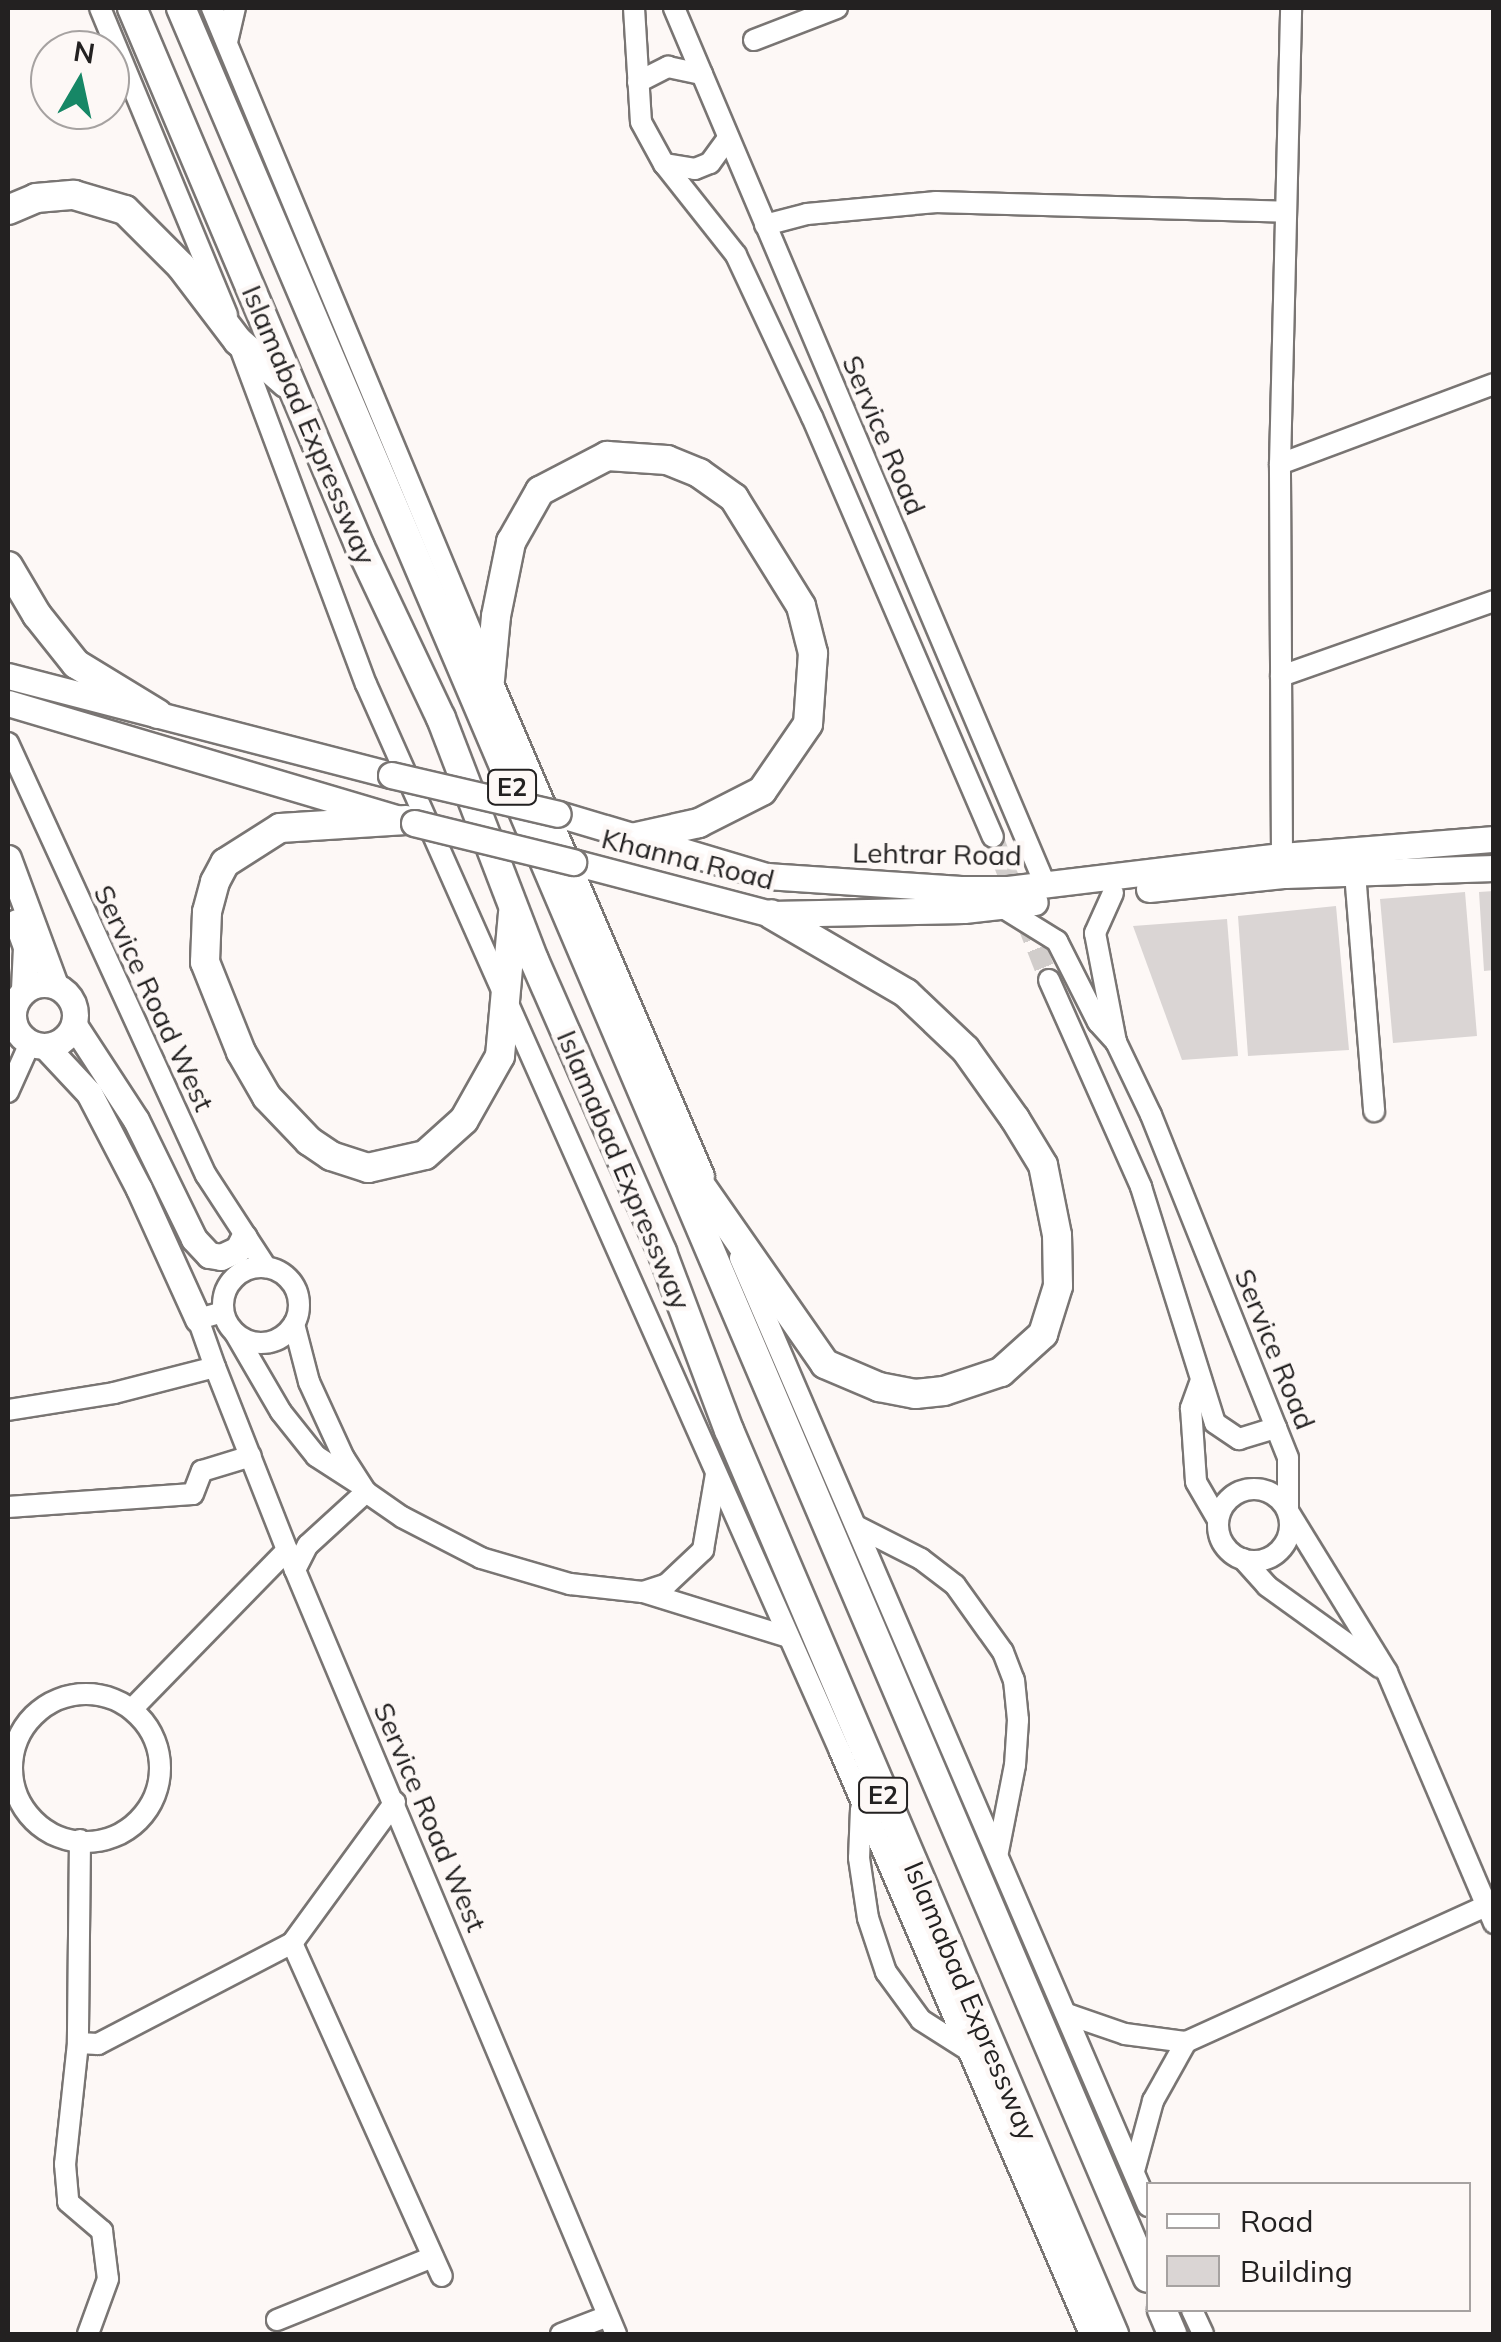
<!DOCTYPE html>
<html>
<head>
<meta charset="utf-8">
<style>
  body { margin:0 }
  #map { position:relative; width:1501px; height:2342px; overflow:hidden; background:#fdf8f6; font-family:Mulish,sans-serif }
  div>[style] { position:absolute }
  [style*='--x'] { left:calc(var(--x)*1px); top:calc(var(--y)*1px); width:calc(var(--w)*1px); rotate:calc(var(--a)*1deg) }
  .building>* { inset:0; background:#dad5d4 }
  .minor-tunnel>* { height:20px; margin-top:-10px; transform-origin:0; background:repeating-linear-gradient(90deg,#d1cdcb 0 20px,transparent 0 30px) }
  .roads { filter:drop-shadow(2px 0 #797573) drop-shadow(-2px 0 #797573) drop-shadow(0 2px #797573) drop-shadow(0 -2px #797573) }
  .minor>* { height:20px; margin:-10px; padding:0 10px; transform-origin:10px; border-radius:10px; background:#fff }
  .minor>.ring { margin:-10px; padding:0; box-sizing:content-box; background:none; border:20px solid #fff; border-radius:50% }
  .major>* { height:25px; margin:-12.5px; padding:0 12.5px; transform-origin:12.5px; border-radius:12.5px; background:#fff }
  .major>.ring { margin:-12.5px; padding:0; box-sizing:content-box; background:none; border:25px solid #fff; border-radius:50% }
  .highway>* { height:28px; margin:-14px; padding:0 14px; transform-origin:14px; border-radius:14px; background:#fff }
  .bridges { filter:drop-shadow(2px 0 #797573) drop-shadow(-2px 0 #797573) drop-shadow(0 2px #797573) drop-shadow(0 -2px #797573) }
  .major-bridge>* { height:25px; margin:-12.5px; padding:0 12.5px; transform-origin:12.5px; border-radius:12.5px; background:#fff }
  span { translate:-50% -50%; white-space:nowrap; text-align:center; line-height:1.15; -webkit-text-stroke:9px #fdf8f6; paint-order:stroke }
  .shield-label span { padding:2px 8px; background:#fdf8f6; border:2px solid; border-radius:8px; -webkit-text-stroke-width:0 }
  .shield-label { font-size:25px; color:#232121; font-weight:700 }
  .street-label { font-size:28px; color:#232121 }
  .frame { position:absolute; inset:0; border:10px solid #232121; pointer-events:none }
  .legend { position:absolute; left:1146px; top:2182px; width:325px; height:130px; box-sizing:border-box; background:#fdf8f6; border:2px solid #a6a2a1; margin:0; padding:12px 18px; list-style:none; font-size:30px; color:#232121 }
  .legend li { display:flex; align-items:center; gap:20px; height:50px }
  .legend b { width:50px; border:2px solid #a6a2a1 }
  .north { position:absolute; left:30px; top:30px; width:100px; height:100px; box-sizing:border-box; background:#fdf8f6; border:2px solid #a6a2a1; border-radius:50%; rotate:9deg; font-size:28px; font-weight:700; line-height:40px; text-align:center; color:#232121 }
  .north::after { content:''; display:block; margin:auto; width:35px; height:45px; background:#168766; clip-path:polygon(50% 0,100% 100%,50% 72%,0 100%) }
</style>
</head>
<body>
<div id="map">
  <div class="building">
    <div style="clip-path:polygon(1494px 891px,1494px 970px,1484px 971px,1479px 892px)"></div>
    <div style="clip-path:polygon(1465px 892px,1477px 1036px,1393px 1043px,1380px 899px)"></div>
    <div style="clip-path:polygon(1336px 906px,1349px 1050px,1248px 1056px,1238px 916px)"></div>
    <div style="clip-path:polygon(1227px 919px,1238px 1056px,1182px 1060px,1133px 926px)"></div>
  </div>
  <div class="minor-tunnel">
    <div style="--x:993;--y:837;--w:154;--a:68.6"></div>
  </div>
  <div class="roads">
    <div class="minor">
      <div style="--x:100;--y:8;--w:332;--a:67.5"></div>
      <div style="--x:212;--y:8;--w:727;--a:67.42"></div>
      <div style="--x:491;--y:679;--w:541;--a:66.8"></div>
      <div style="--x:634;--y:8;--w:114;--a:86.5"></div>
      <div style="--x:641;--y:122;--w:48;--a:61.3"></div>
      <div style="--x:664;--y:164;--w:116;--a:51.6"></div>
      <div style="--x:736;--y:255;--w:179;--a:64.9"></div>
      <div style="--x:812;--y:417;--w:457;--a:66.7"></div>
      <div style="--x:674;--y:8;--w:951;--a:67.05"></div>
      <div style="--x:754;--y:40;--w:89;--a:-21.1"></div>
      <div style="--x:227;--y:42;--w:35;--a:-77"></div>
      <div style="--x:638;--y:82;--w:34;--a:-27"></div>
      <div style="--x:668;--y:67;--w:35;--a:12"></div>
      <div style="--x:664;--y:164;--w:31;--a:9"></div>
      <div style="--x:695;--y:169;--w:16;--a:-22"></div>
      <div style="--x:710;--y:163;--w:31;--a:-54"></div>
      <div style="--x:765;--y:225;--w:43;--a:-14.7"></div>
      <div style="--x:807;--y:214;--w:130;--a:-5.3"></div>
      <div style="--x:936;--y:202;--w:350;--a:1.6"></div>
      <div style="--x:238;--y:342;--w:365;--a:69.5"></div>
      <div style="--x:366;--y:684;--w:1165;--a:66.05"></div>
      <div style="--x:839;--y:1749;--w:637;--a:66.78"></div>
      <div style="--x:1280;--y:464;--w:228;--a:-20.5"></div>
      <div style="--x:1281;--y:676;--w:226;--a:-19.4"></div>
      <div style="--x:8;--y:743;--w:475;--a:65.4"></div>
      <div style="--x:206;--y:1175;--w:110;--a:56.9"></div>
      <div style="--x:1282;--y:856;--w:392;--a:-90.3"></div>
      <div style="--x:1280;--y:464;--w:456;--a:-88.6"></div>
      <div style="--x:1355;--y:873;--w:239;--a:85.4"></div>
      <div style="--x:1113;--y:893;--w:44;--a:114.2"></div>
      <div style="--x:1095;--y:933;--w:111;--a:79.1"></div>
      <div style="--x:1116;--y:1042;--w:81;--a:64.4"></div>
      <div style="--x:1151;--y:1115;--w:369;--a:68.2"></div>
      <div style="--x:1288;--y:1458;--w:53;--a:90"></div>
      <div style="--x:1288;--y:1511;--w:189;--a:58.4"></div>
      <div style="--x:1387;--y:1672;--w:273;--a:66.9"></div>
      <div style="--x:1002;--y:907;--w:65;--a:31.7"></div>
      <div style="--x:1057;--y:941;--w:91;--a:63.2"></div>
      <div style="--x:1098;--y:1022;--w:27;--a:48"></div>
      <div style="--x:1049;--y:980;--w:227;--a:66"></div>
      <div style="--x:1141;--y:1187;--w:247;--a:72.6"></div>
      <div style="--x:1215;--y:1423;--w:29;--a:34"></div>
      <div style="--x:1239;--y:1439;--w:39;--a:-17"></div>
      <div style="--x:8;--y:1092;--w:54;--a:-65.8"></div>
      <div style="--x:740;--y:1258;--w:1032;--a:66.71"></div>
      <div class="ring" style="left:223px;top:1267px;width:56px;height:56px"></div>
      <div style="--x:223;--y:1312;--w:26;--a:164"></div>
      <div style="--x:198;--y:1319;--w:51;--a:70.5"></div>
      <div style="--x:215;--y:1367;--w:218;--a:68.5"></div>
      <div style="--x:295;--y:1570;--w:829;--a:67.21"></div>
      <div style="--x:294;--y:1324;--w:60;--a:75.5"></div>
      <div style="--x:309;--y:1382;--w:84;--a:65.3"></div>
      <div style="--x:344;--y:1458;--w:40;--a:57.1"></div>
      <div style="--x:366;--y:1492;--w:44;--a:34.8"></div>
      <div style="--x:402;--y:1517;--w:89;--a:27.4"></div>
      <div style="--x:481;--y:1558;--w:93;--a:16.3"></div>
      <div style="--x:570;--y:1584;--w:73;--a:6.3"></div>
      <div style="--x:643;--y:1592;--w:152;--a:17.2"></div>
      <div style="--x:235;--y:1333;--w:91;--a:59.8"></div>
      <div style="--x:281;--y:1412;--w:56;--a:51.5"></div>
      <div style="--x:316;--y:1456;--w:48;--a:33"></div>
      <div style="--x:1200;--y:1383;--w:27;--a:110"></div>
      <div style="--x:1191;--y:1408;--w:74;--a:86.1"></div>
      <div style="--x:1196;--y:1482;--w:44;--a:59.9"></div>
      <div style="--x:8;--y:1410;--w:107;--a:-9.1"></div>
      <div style="--x:114;--y:1393;--w:104;--a:-14.4"></div>
      <div class="ring" style="left:1218px;top:1489px;width:52px;height:52px"></div>
      <div style="--x:8;--y:1507;--w:185;--a:-4"></div>
      <div style="--x:193;--y:1494;--w:25;--a:-69"></div>
      <div style="--x:202;--y:1471;--w:51;--a:-17"></div>
      <div style="--x:856;--y:1526;--w:73;--a:26.9"></div>
      <div style="--x:921;--y:1559;--w:43;--a:37.4"></div>
      <div style="--x:955;--y:1585;--w:82;--a:54.4"></div>
      <div style="--x:1003;--y:1652;--w:30;--a:69"></div>
      <div style="--x:1014;--y:1680;--w:40;--a:84.3"></div>
      <div style="--x:1018;--y:1720;--w:45;--a:93.8"></div>
      <div style="--x:1015;--y:1765;--w:89;--a:101.1"></div>
      <div style="--x:1243;--y:1559;--w:36;--a:48"></div>
      <div style="--x:1267;--y:1586;--w:140;--a:35.7"></div>
      <div style="--x:295;--y:1570;--w:28;--a:-63"></div>
      <div style="--x:308;--y:1545;--w:79;--a:-42.4"></div>
      <div style="--x:643;--y:1592;--w:25;--a:-18"></div>
      <div style="--x:667;--y:1584;--w:50;--a:-43.4"></div>
      <div style="--x:703;--y:1550;--w:77;--a:-80.3"></div>
      <div class="ring" style="left:12px;top:1694px;width:128px;height:128px"></div>
      <div style="--x:132;--y:1709;--w:222;--a:-45.7"></div>
      <div style="--x:395;--y:1802;--w:175;--a:126.1"></div>
      <div style="--x:292;--y:1943;--w:365;--a:65.8"></div>
      <div style="--x:861;--y:1809;--w:49;--a:92.3"></div>
      <div style="--x:859;--y:1858;--w:61;--a:81.5"></div>
      <div style="--x:868;--y:1918;--w:57;--a:71.6"></div>
      <div style="--x:886;--y:1972;--w:59;--a:53.9"></div>
      <div style="--x:921;--y:2020;--w:56;--a:32.6"></div>
      <div style="--x:80;--y:1840;--w:203;--a:90.6"></div>
      <div style="--x:78;--y:2043;--w:20;--a:3"></div>
      <div style="--x:98;--y:2044;--w:219;--a:-27.5"></div>
      <div style="--x:1067;--y:2014;--w:61;--a:19"></div>
      <div style="--x:1125;--y:2034;--w:62;--a:7.5"></div>
      <div style="--x:1186;--y:2042;--w:329;--a:-24.4"></div>
      <div style="--x:78;--y:2043;--w:122;--a:96.1"></div>
      <div style="--x:65;--y:2164;--w:38;--a:85"></div>
      <div style="--x:68;--y:2202;--w:45;--a:40.5"></div>
      <div style="--x:102;--y:2231;--w:48;--a:82.9"></div>
      <div style="--x:108;--y:2279;--w:59;--a:110"></div>
      <div style="--x:1134;--y:2171;--w:73;--a:-74.8"></div>
      <div style="--x:1153;--y:2101;--w:68;--a:-60.8"></div>
      <div style="--x:1192;--y:2310;--w:26;--a:65"></div>
      <div style="--x:277;--y:2320;--w:168;--a:-22"></div>
      <div style="--x:561;--y:2334;--w:50;--a:-21"></div>
    </div>
    <div class="major">
      <div style="--x:8;--y:676;--w:396;--a:14.5"></div>
      <div style="--x:8;--y:703;--w:409;--a:16.5"></div>
      <div style="--x:558;--y:814;--w:217;--a:16.6"></div>
      <div style="--x:766;--y:876;--w:195;--a:3.8"></div>
      <div style="--x:961;--y:889;--w:47;--a:0"></div>
      <div style="--x:1008;--y:889;--w:276;--a:-6.9"></div>
      <div style="--x:1282;--y:856;--w:213;--a:-4.6"></div>
      <div style="--x:8;--y:858;--w:135;--a:69.7"></div>
      <div style="--x:573;--y:862;--w:205;--a:14.7"></div>
      <div style="--x:771;--y:914;--w:193;--a:-1.2"></div>
      <div style="--x:964;--y:910;--w:71;--a:-6.4"></div>
      <div style="--x:1149;--y:889;--w:137;--a:-5.9"></div>
      <div style="--x:1285;--y:875;--w:209;--a:-1.9"></div>
      <div style="--x:17;--y:922;--w:27;--a:70"></div>
      <div style="--x:26;--y:947;--w:43;--a:92.7"></div>
      <div class="ring" style="left:13px;top:984px;width:37px;height:37px"></div>
      <div style="--x:74;--y:1025;--w:113;--a:56.9"></div>
      <div style="--x:136;--y:1120;--w:132;--a:64"></div>
      <div style="--x:194;--y:1239;--w:22;--a:47"></div>
      <div style="--x:209;--y:1255;--w:12;--a:9"></div>
      <div style="--x:221;--y:1257;--w:19;--a:-25"></div>
      <div style="--x:238;--y:1249;--w:13;--a:-63"></div>
      <div style="--x:45;--y:1046;--w:64;--a:46.9"></div>
      <div style="--x:89;--y:1093;--w:108;--a:62.5"></div>
      <div style="--x:139;--y:1189;--w:143;--a:65.6"></div>
    </div>
    <div class="highway">
      <div style="--x:132;--y:8;--w:585;--a:67.07"></div>
      <div style="--x:360;--y:547;--w:189;--a:64.7"></div>
      <div style="--x:441;--y:718;--w:259;--a:69"></div>
      <div style="--x:534;--y:960;--w:319;--a:66.3"></div>
      <div style="--x:662;--y:1252;--w:190;--a:69.4"></div>
      <div style="--x:729;--y:1430;--w:983;--a:66.93"></div>
      <div style="--x:181;--y:8;--w:2467;--a:66.93"></div>
      <div style="--x:8;--y:210;--w:30;--a:-23"></div>
      <div style="--x:36;--y:198;--w:38;--a:-5"></div>
      <div style="--x:74;--y:195;--w:53;--a:16.4"></div>
      <div style="--x:125;--y:210;--w:79;--a:45"></div>
      <div style="--x:181;--y:266;--w:94;--a:52.8"></div>
      <div style="--x:238;--y:341;--w:64;--a:41.2"></div>
      <div style="--x:8;--y:566;--w:57;--a:59.4"></div>
      <div style="--x:37;--y:615;--w:63;--a:51.5"></div>
      <div style="--x:76;--y:664;--w:96;--a:31.4"></div>
      <div style="--x:486;--y:722;--w:106;--a:-84.6"></div>
      <div style="--x:496;--y:616;--w:76;--a:-78.5"></div>
      <div style="--x:511;--y:542;--w:59;--a:-60.4"></div>
      <div style="--x:540;--y:491;--w:76;--a:-27.6"></div>
      <div style="--x:607;--y:456;--w:60;--a:3.8"></div>
      <div style="--x:667;--y:460;--w:35;--a:22"></div>
      <div style="--x:699;--y:473;--w:43;--a:35.5"></div>
      <div style="--x:734;--y:498;--w:127;--a:58.2"></div>
      <div style="--x:801;--y:606;--w:49;--a:75.7"></div>
      <div style="--x:813;--y:653;--w:71;--a:94"></div>
      <div style="--x:808;--y:724;--w:81;--a:124.5"></div>
      <div style="--x:762;--y:791;--w:71;--a:153.1"></div>
      <div style="--x:699;--y:823;--w:65;--a:167.5"></div>
      <div style="--x:406;--y:820;--w:126;--a:176.4"></div>
      <div style="--x:280;--y:828;--w:65;--a:147.5"></div>
      <div style="--x:225;--y:863;--w:21;--a:118"></div>
      <div style="--x:215;--y:882;--w:31;--a:105"></div>
      <div style="--x:207;--y:912;--w:50;--a:92.3"></div>
      <div style="--x:205;--y:962;--w:97;--a:68.2"></div>
      <div style="--x:241;--y:1052;--w:52;--a:60"></div>
      <div style="--x:267;--y:1097;--w:61;--a:46.3"></div>
      <div style="--x:309;--y:1141;--w:27;--a:34"></div>
      <div style="--x:331;--y:1156;--w:39;--a:18"></div>
      <div style="--x:368;--y:1168;--w:58;--a:-12.8"></div>
      <div style="--x:425;--y:1155;--w:52;--a:-41.9"></div>
      <div style="--x:464;--y:1120;--w:73;--a:-60.6"></div>
      <div style="--x:500;--y:1056;--w:144;--a:-84.8"></div>
      <div style="--x:685;--y:1163;--w:245;--a:55.1"></div>
      <div style="--x:825;--y:1364;--w:59;--a:23.1"></div>
      <div style="--x:879;--y:1387;--w:37;--a:11"></div>
      <div style="--x:915;--y:1394;--w:29;--a:-6"></div>
      <div style="--x:944;--y:1391;--w:60;--a:-18.4"></div>
      <div style="--x:1001;--y:1372;--w:57;--a:-42.1"></div>
      <div style="--x:1043;--y:1334;--w:50;--a:-72.6"></div>
      <div style="--x:1058;--y:1286;--w:51;--a:-91.1"></div>
      <div style="--x:1057;--y:1235;--w:71;--a:-101.3"></div>
      <div style="--x:1043;--y:1165;--w:54;--a:-121.3"></div>
      <div style="--x:1015;--y:1119;--w:86;--a:-125.5"></div>
      <div style="--x:965;--y:1049;--w:81;--a:-136.5"></div>
      <div style="--x:906;--y:993;--w:156;--a:-149.7"></div>
      <div style="--x:1162;--y:2310;--w:26;--a:67"></div>
    </div>
  </div>
  <div class="bridges">
    <div class="major-bridge">
      <div style="--x:391;--y:775;--w:171;--a:13.1"></div>
      <div style="--x:414;--y:823;--w:164;--a:13.8"></div>
    </div>
  </div>
  <div class="shield-label">
    <span style="left:512px;top:787px">E2</span>
    <span style="left:883px;top:1795px">E2</span>
  </div>
  <div class="street-label">
    <span style="left:309px;top:425px;rotate:67deg">Islamabad Expressway</span>
    <span style="left:884px;top:435px;rotate:67deg">Service Road</span>
    <span style="left:937px;top:854px;rotate:1deg">Lehtrar Road</span>
    <span style="left:688px;top:859px;rotate:14deg">Khanna Road</span>
    <span style="left:154px;top:998px;rotate:65deg">Service Road West</span>
    <span style="left:624px;top:1170px;rotate:67deg">Islamabad Expressway</span>
    <span style="left:1275px;top:1349px;rotate:68deg">Service Road</span>
    <span style="left:430px;top:1817px;rotate:67deg">Service Road West</span>
    <span style="left:971px;top:2001px;rotate:67deg">Islamabad Expressway</span>
  </div>
  <div class="frame"></div>
  <ul class="legend">
  <li><b style="height:12px;background:#fff"></b>Road</li>
  <li><b style="height:28px;background:#dad5d4"></b>Building</li>
  </ul>
  <div class="north">N</div>
</div>
</body>
</html>
